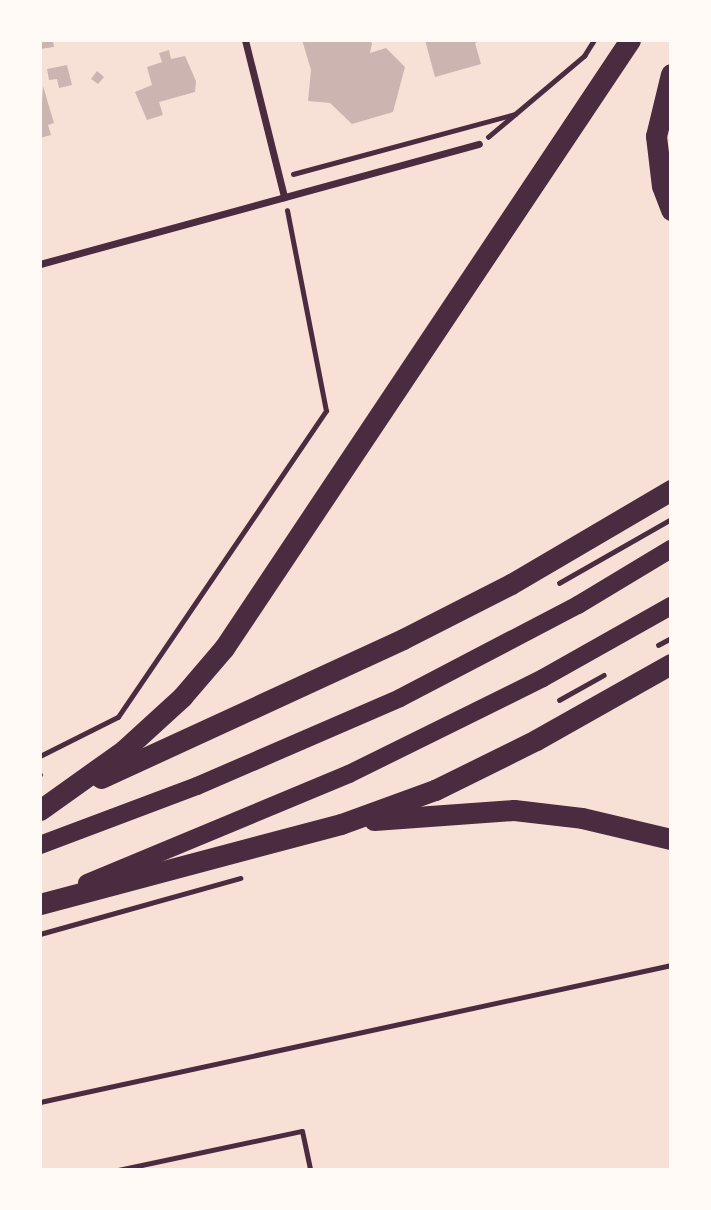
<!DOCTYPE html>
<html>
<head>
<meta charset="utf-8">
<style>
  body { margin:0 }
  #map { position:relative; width:711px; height:1210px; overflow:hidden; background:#f7e1d7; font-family:Barlow,sans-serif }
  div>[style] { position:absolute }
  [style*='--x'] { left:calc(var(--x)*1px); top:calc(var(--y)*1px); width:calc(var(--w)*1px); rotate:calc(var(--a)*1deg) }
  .building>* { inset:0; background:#ccb4b1 }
  .path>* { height:4.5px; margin:-2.25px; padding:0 2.25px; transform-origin:2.25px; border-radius:2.25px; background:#4a2c40 }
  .service>* { height:5px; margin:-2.5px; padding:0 2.5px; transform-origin:2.5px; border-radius:2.5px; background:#4a2c40 }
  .minor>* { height:7px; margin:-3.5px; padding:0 3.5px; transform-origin:3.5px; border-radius:3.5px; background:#4a2c40 }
  .primary>* { height:18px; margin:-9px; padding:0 9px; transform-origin:9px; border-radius:9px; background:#4a2c40 }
  .motorway>* { height:21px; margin:-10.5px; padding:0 10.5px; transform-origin:10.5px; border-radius:10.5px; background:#4a2c40 }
  span { translate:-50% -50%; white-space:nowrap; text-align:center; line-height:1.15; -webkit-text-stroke:5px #fffaf5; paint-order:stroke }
  .frame { position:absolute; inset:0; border:42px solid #fffaf5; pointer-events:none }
</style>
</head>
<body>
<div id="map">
  <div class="building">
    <div style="clip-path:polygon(40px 40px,53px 40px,54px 47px,40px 49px)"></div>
    <div style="clip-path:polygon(302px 40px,368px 40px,372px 43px,370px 53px,386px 48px,405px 67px,393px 112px,352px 124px,330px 103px,308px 101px,311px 70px)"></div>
    <div style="clip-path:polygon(425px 40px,482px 40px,475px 43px,481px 64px,435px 77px)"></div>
    <div style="clip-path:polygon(169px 50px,171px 59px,185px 56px,196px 81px,195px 92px,159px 102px,163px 115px,147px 120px,135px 92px,152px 85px,147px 67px,162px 62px,159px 53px)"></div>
    <div style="clip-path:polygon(67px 65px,72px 85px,59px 88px,57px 79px,49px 80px,47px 69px)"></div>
    <div style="clip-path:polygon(97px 71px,104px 77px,98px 84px,91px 79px)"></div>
    <div style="clip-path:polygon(43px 86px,54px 123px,48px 125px,51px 135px,40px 138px)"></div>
  </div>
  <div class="path">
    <div style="--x:488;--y:137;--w:126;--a:-40.2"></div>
    <div style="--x:584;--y:56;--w:19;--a:-58"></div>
    <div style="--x:293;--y:174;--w:230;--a:-15.1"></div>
    <div style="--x:559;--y:583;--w:129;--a:-29.7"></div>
    <div style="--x:658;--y:645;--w:15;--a:-28"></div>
    <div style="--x:559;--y:700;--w:51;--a:-29.1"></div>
    <div style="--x:40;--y:756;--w:87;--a:-26.6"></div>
    <div style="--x:118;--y:717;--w:370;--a:-55.8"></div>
    <div style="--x:326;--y:411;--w:204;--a:-101"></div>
    <div style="--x:40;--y:775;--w:1;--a:0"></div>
    <div style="--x:40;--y:934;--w:208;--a:-15.6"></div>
  </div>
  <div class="service">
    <div style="--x:40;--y:1102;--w:646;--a:-12.25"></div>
    <div style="--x:118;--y:1170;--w:188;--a:-12"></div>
    <div style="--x:302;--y:1131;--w:40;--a:78"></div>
  </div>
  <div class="minor">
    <div style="--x:245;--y:40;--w:162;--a:76"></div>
    <div style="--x:40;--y:264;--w:455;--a:-15.3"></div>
  </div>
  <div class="primary">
    <div style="--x:40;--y:845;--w:168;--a:-20.6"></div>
    <div style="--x:197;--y:786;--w:221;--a:-23.4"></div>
    <div style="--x:400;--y:698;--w:201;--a:-27.6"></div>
    <div style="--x:578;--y:605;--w:109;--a:-31.1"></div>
    <div style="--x:87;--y:883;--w:284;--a:-22.6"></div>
    <div style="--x:349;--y:774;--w:216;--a:-26.3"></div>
    <div style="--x:543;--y:678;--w:147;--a:-29.4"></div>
  </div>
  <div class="motorway">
    <div style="--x:671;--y:74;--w:64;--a:103.6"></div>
    <div style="--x:656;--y:136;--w:50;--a:83.2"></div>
    <div style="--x:662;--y:186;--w:26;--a:69"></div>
    <div style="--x:101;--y:778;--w:332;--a:-24.7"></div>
    <div style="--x:403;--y:639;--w:121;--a:-27"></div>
    <div style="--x:511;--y:584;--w:186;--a:-30.4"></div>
    <div style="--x:40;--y:810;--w:103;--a:-35.5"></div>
    <div style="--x:124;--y:750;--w:79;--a:-42.4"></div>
    <div style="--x:182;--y:697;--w:65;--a:-49.4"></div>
    <div style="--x:224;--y:648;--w:731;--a:-56.27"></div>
    <div style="--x:374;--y:820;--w:140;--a:-4.1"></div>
    <div style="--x:514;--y:810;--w:68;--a:6.7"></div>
    <div style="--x:582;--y:818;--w:91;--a:13.3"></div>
    <div style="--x:40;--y:904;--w:311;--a:-14.9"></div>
    <div style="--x:341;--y:824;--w:100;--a:-19.9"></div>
    <div style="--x:435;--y:790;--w:113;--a:-26.3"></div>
    <div style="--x:536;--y:740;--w:155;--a:-29.4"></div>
  </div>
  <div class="frame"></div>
</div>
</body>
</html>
